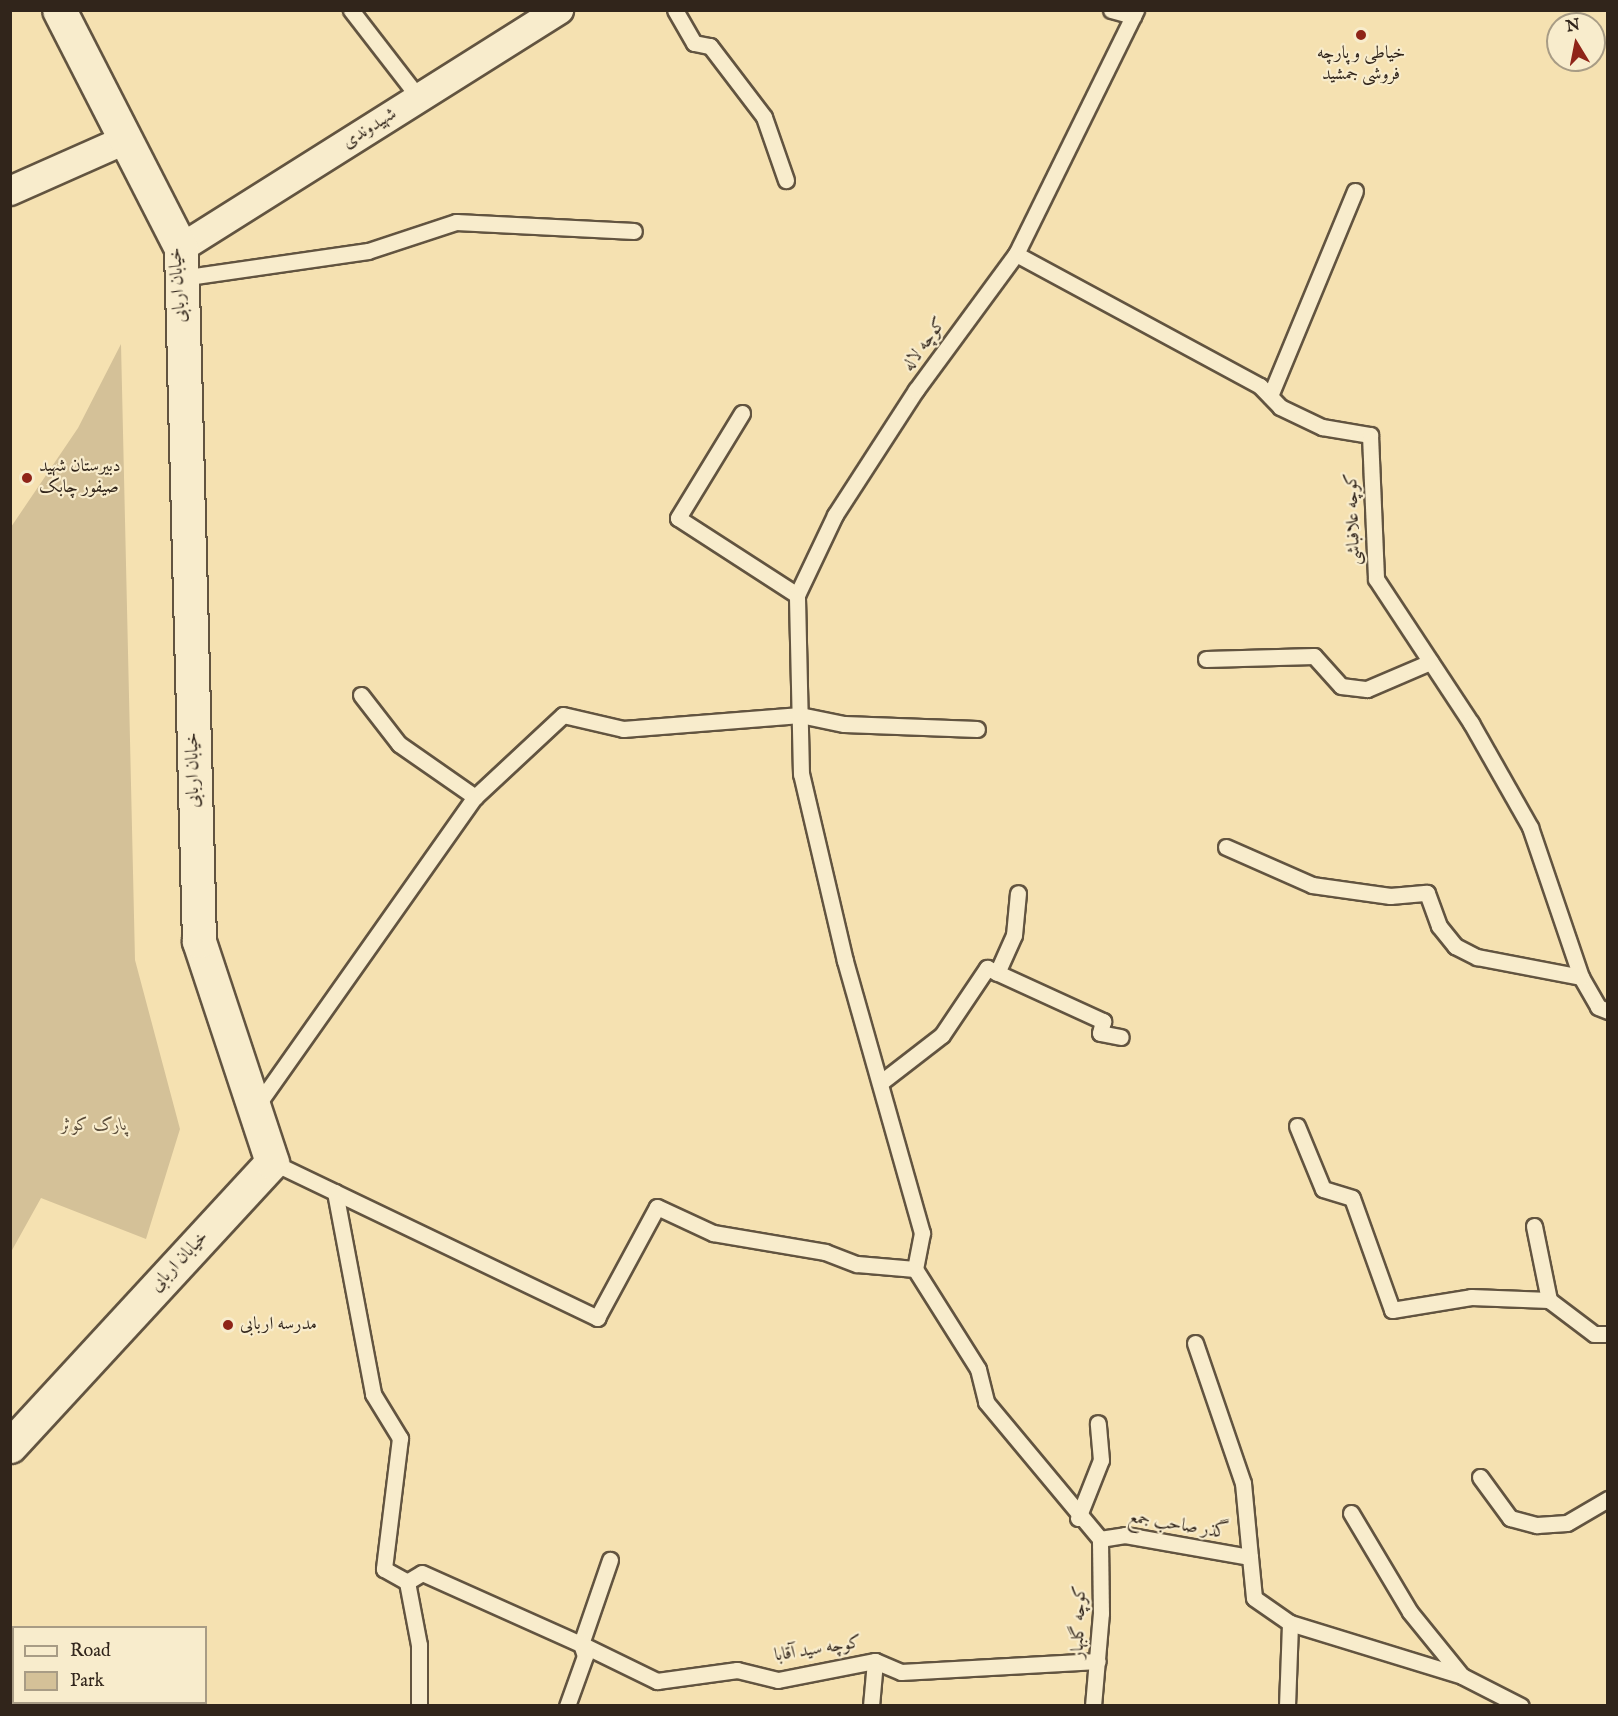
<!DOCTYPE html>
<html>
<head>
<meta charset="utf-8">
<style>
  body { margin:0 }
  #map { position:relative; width:1618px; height:1716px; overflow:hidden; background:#f5e1b1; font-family:"IM FELL English",Amiri,serif }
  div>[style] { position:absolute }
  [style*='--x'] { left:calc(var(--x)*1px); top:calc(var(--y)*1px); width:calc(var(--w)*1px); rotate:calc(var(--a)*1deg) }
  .green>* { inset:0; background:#d4c198 }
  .roads { filter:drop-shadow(2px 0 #625440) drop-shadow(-2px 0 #625440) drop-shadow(0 2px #625440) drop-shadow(0 -2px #625440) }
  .service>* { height:15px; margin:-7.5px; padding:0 7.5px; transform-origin:7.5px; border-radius:7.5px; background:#f8eccc }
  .minor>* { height:28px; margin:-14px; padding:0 14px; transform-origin:14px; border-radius:14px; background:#f8eccc }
  .tertiary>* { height:33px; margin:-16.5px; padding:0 16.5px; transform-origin:16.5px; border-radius:16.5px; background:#f8eccc }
  .dots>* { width:16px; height:16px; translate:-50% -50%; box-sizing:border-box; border:3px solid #f8eccc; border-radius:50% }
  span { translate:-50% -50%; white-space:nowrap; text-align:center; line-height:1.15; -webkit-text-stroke:4.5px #f8eccc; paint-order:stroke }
  .poi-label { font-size:18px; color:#31251b }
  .left { translate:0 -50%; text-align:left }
  .street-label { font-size:18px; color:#31251b }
  .park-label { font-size:18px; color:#5a4c3a; font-style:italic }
  .frame { position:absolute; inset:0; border:12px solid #31251b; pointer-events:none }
  .legend { position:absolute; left:12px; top:1626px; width:195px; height:78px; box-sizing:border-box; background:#f8eccc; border:2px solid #a89c85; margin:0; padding:8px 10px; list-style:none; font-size:18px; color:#31251b }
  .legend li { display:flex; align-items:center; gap:12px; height:30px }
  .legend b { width:30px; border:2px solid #a89c85 }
  .north { position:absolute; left:1546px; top:12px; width:60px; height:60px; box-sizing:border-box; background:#f8eccc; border:2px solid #a89c85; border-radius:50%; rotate:350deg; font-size:16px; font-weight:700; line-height:24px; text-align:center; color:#31251b }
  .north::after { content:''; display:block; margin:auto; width:21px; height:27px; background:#8f2418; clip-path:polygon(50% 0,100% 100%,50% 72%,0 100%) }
</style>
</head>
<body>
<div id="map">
  <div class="green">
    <div style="clip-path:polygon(121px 344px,135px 960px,180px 1129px,146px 1239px,41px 1198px,11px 1252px,11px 527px,78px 428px)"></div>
  </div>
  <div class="roads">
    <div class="service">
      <div style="--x:351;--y:10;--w:111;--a:52.3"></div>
      <div style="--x:675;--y:10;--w:38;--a:60"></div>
      <div style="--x:694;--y:43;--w:16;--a:11"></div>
      <div style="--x:710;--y:46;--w:89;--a:52.7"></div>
      <div style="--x:764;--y:117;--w:67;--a:70.8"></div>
      <div style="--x:1111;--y:10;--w:23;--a:15"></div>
      <div style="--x:1016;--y:254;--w:277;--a:28.4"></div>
      <div style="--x:1260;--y:386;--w:29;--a:46"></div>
      <div style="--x:1280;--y:407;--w:47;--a:25.5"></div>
      <div style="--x:1322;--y:427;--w:49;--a:9.5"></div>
      <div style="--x:1370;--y:435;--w:144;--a:87.6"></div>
      <div style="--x:1376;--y:579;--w:173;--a:56.6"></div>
      <div style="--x:1471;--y:723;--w:120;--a:60.4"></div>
      <div style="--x:1530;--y:827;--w:158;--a:71.2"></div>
      <div style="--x:1581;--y:977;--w:34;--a:60"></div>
      <div style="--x:1598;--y:1007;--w:11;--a:22"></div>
      <div style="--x:181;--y:278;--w:189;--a:-8.2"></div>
      <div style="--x:368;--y:251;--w:93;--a:-18.2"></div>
      <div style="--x:456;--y:222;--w:178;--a:2.9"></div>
      <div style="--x:1270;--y:396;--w:222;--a:-67.5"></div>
      <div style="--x:742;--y:413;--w:123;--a:121.4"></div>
      <div style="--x:678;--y:518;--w:142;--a:32.9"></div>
      <div style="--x:1206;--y:659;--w:108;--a:-1.6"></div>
      <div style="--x:1314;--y:656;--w:40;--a:48"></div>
      <div style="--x:1341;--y:686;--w:26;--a:7"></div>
      <div style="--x:1367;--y:689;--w:69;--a:-23.2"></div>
      <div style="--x:361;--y:695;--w:62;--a:52.2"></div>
      <div style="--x:399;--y:744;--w:93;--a:34.9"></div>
      <div style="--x:1226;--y:847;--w:94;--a:23.8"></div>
      <div style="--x:1312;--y:885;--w:79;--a:8"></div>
      <div style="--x:1390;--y:896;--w:37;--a:-5"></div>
      <div style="--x:1427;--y:893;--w:35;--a:70"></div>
      <div style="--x:1439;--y:926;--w:26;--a:51"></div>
      <div style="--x:1455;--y:946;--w:25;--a:27"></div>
      <div style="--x:1477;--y:957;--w:106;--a:10.9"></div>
      <div style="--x:997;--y:973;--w:42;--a:-65.9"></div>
      <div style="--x:1014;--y:935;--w:42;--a:-84.6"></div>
      <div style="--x:880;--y:1083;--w:78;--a:-37.7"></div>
      <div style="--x:942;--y:1035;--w:81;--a:-56.1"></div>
      <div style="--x:987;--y:968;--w:128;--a:24.6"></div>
      <div style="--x:1103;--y:1021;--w:12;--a:104"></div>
      <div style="--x:1100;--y:1033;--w:21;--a:11"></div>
      <div style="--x:256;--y:1107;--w:380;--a:-54.8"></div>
      <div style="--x:475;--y:797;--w:120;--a:-43"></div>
      <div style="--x:563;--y:715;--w:62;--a:13.1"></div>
      <div style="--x:623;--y:729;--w:178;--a:-4.5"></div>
      <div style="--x:800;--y:715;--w:45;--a:11.6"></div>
      <div style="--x:844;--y:724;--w:133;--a:2.2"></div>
      <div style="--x:1297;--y:1126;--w:68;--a:67.6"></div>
      <div style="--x:1323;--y:1189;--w:30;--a:17"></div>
      <div style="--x:1352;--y:1198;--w:119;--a:70.3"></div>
      <div style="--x:1392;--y:1310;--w:80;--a:-9.3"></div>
      <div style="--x:1471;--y:1297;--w:78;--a:2.2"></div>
      <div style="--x:272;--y:1162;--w:361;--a:25.6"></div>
      <div style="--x:597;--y:1318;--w:126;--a:-61.6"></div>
      <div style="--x:657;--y:1207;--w:62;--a:24.9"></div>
      <div style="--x:713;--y:1233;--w:114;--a:9.6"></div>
      <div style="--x:825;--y:1252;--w:34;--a:21"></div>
      <div style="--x:857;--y:1264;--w:58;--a:4.9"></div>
      <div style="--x:335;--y:1192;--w:206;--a:79.3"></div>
      <div style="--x:373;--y:1394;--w:52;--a:58.5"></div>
      <div style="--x:400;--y:1438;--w:132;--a:97"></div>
      <div style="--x:384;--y:1569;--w:26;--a:29"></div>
      <div style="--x:407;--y:1582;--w:64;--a:79.2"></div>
      <div style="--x:419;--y:1645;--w:61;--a:90"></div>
      <div style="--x:1534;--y:1226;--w:76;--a:78.5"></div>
      <div style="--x:1549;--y:1300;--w:56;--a:37.1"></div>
      <div style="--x:1594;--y:1334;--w:14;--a:0"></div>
      <div style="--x:915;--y:1269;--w:37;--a:-79"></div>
      <div style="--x:922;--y:1233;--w:283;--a:-105.8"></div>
      <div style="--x:845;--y:961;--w:192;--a:-103.2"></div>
      <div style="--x:801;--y:774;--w:179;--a:-91.3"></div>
      <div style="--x:797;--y:595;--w:89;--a:-64.6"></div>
      <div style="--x:835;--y:515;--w:149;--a:-57.1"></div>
      <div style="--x:916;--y:390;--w:169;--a:-53.7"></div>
      <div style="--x:1016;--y:254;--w:272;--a:-63.8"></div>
      <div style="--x:915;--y:1269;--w:118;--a:57.8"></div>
      <div style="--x:978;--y:1369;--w:34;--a:76"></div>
      <div style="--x:986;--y:1402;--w:178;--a:50.2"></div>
      <div style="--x:1100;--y:1539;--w:25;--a:-9"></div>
      <div style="--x:1125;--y:1535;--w:127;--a:10"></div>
      <div style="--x:1250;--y:1557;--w:41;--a:84.4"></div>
      <div style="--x:1254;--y:1598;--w:44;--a:34.8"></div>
      <div style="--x:1290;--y:1623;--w:180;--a:17.1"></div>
      <div style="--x:1462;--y:1676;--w:66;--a:27"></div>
      <div style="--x:1195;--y:1343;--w:148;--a:71.1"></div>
      <div style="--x:1243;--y:1483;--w:74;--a:84.6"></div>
      <div style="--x:1480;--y:1477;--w:51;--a:53.8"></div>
      <div style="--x:1510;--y:1518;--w:28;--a:15"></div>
      <div style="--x:1537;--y:1525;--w:30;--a:-4"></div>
      <div style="--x:1567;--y:1523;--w:48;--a:-30.3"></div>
      <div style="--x:1351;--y:1513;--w:115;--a:59.2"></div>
      <div style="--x:1410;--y:1612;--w:82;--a:50.9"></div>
      <div style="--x:1078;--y:1518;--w:62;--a:-68.4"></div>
      <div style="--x:1101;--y:1460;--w:37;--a:-95"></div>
      <div style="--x:407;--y:1582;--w:17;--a:-31"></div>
      <div style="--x:422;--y:1573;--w:174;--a:24.1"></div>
      <div style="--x:581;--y:1644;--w:89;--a:-71"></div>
      <div style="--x:567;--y:1706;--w:53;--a:-70.2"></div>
      <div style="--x:585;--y:1656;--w:13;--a:-108"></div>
      <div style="--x:581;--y:1644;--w:85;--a:26"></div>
      <div style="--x:657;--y:1681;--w:81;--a:-7.8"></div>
      <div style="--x:737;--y:1670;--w:42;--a:13.7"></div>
      <div style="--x:778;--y:1680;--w:99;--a:-11.1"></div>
      <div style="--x:875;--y:1661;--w:28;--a:23"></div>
      <div style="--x:901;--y:1672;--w:197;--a:-3.2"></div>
      <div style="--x:871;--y:1706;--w:45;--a:-84.9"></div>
      <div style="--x:1093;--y:1706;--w:93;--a:-85.1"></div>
      <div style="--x:1101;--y:1613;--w:74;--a:-90.8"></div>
      <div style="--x:1287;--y:1706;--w:83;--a:-87.9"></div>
    </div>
    <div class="minor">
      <div style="--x:10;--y:191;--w:126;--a:-23.9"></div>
      <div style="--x:181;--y:248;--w:447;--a:-32.2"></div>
    </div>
    <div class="tertiary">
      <div style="--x:10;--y:1446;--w:386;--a:-47.3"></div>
      <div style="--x:272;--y:1162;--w:233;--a:-108.3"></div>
      <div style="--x:199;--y:941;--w:693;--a:-91.49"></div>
      <div style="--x:181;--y:248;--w:267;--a:-117.1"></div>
    </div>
  </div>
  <div class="dots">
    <div style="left:1361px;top:35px;background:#8f2418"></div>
    <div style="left:27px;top:478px;background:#8f2418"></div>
    <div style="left:228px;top:1325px;background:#8f2418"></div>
  </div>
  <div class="poi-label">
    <span style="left:1361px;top:65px">خیاطی ‌‌و‌ پارچه<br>فروشی جمشید</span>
    <span class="left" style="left:39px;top:478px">دبیرستان شهید<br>صیفور چابک</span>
    <span class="left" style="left:240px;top:1325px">مدرسه اربابی</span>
  </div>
  <div class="street-label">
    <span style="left:370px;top:129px;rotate:-32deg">شهیدوندی</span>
    <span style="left:179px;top:285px;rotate:-94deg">خیابان اربابی</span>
    <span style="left:925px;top:345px;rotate:-54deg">کوچه لاله</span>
    <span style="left:1354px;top:519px;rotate:-92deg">کوچه علافباشی</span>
    <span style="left:194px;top:770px;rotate:-91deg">خیابان اربابی</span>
    <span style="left:180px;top:1262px;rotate:-47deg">خیابان اربابی</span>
    <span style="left:1178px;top:1526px;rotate:9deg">گذر صاحب جمع</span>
    <span style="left:1080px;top:1622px;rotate:-88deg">کوچه گلبهار</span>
    <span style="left:818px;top:1650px;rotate:-9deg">کوچه سید آقابا</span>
  </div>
  <div class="park-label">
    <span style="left:94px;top:1126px">پارک کوثر</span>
  </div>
  <div class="frame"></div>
  <ul class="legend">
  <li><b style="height:8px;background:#f8eccc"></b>Road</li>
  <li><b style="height:16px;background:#d4c198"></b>Park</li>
  </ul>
  <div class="north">N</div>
</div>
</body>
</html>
